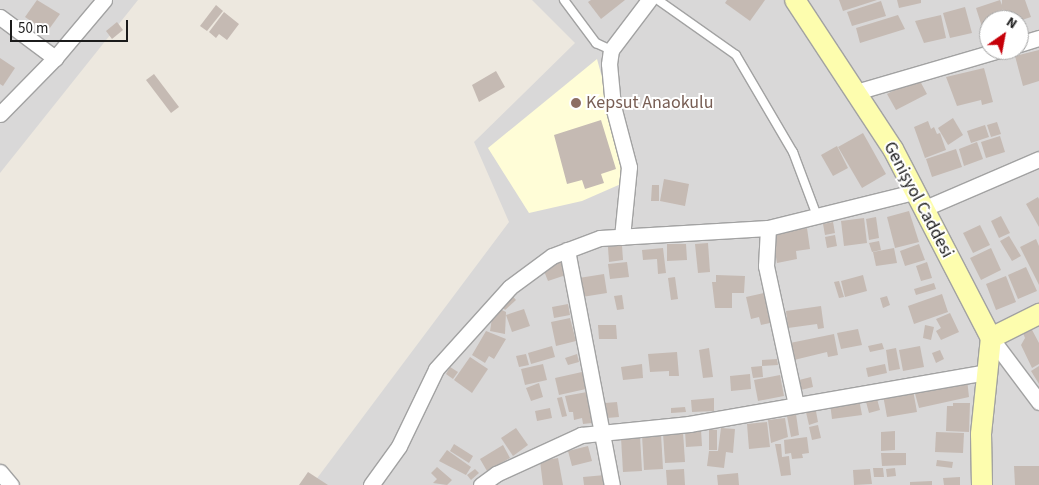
<!DOCTYPE html>
<html>
<head>
<meta charset="utf-8">
<style>
  body { margin:0 }
  #map { position:relative; width:1039px; height:485px; overflow:hidden; background:#ede8df; font-family:"Source Sans 3",sans-serif }
  div>[style] { position:absolute }
  [style*='--x'] { left:calc(var(--x)*1px); top:calc(var(--y)*1px); width:calc(var(--w)*1px); rotate:calc(var(--a)*1deg) }
  .residential>* { inset:0; background:#d9d8d8 }
  .education>* { inset:0; background:#fffdd7 }
  .building>* { inset:0; background:#c5bab3 }
  .roads { filter:drop-shadow(1px 0 #a2a2a2) drop-shadow(-1px 0 #a2a2a2) drop-shadow(0 1px #a2a2a2) drop-shadow(0 -1px #a2a2a2) }
  .lane>* { height:8px; margin:-4px; padding:0 4px; transform-origin:4px; border-radius:4px; background:#fff }
  .street>* { height:15px; margin:-7.5px; padding:0 7.5px; transform-origin:7.5px; border-radius:7.5px; background:#fff }
  .secondary>* { height:20px; margin:-10px; padding:0 10px; transform-origin:10px; border-radius:10px; background:#fdfdae }
  .dots>* { width:14px; height:14px; translate:-50% -50%; box-sizing:border-box; border:2px solid #fff; border-radius:50% }
  span { translate:-50% -50%; white-space:nowrap; text-align:center; line-height:1.15; -webkit-text-stroke:4px #fff; paint-order:stroke }
  .education-label { font-size:18px; color:#785e54 }
  .left { translate:0 -50%; text-align:left }
  .street-label { font-size:18px; color:#1b1b1b }
  .north { position:absolute; left:979px; top:10px; width:50px; height:50px; box-sizing:border-box; background:#fff; border:1px solid #a4a4a4; border-radius:50%; rotate:33deg; font-size:14px; font-weight:700; line-height:20px; text-align:center; color:#1b1b1b }
  .north::after { content:''; display:block; margin:auto; width:18px; height:22px; background:#c60009; clip-path:polygon(50% 0,100% 100%,50% 72%,0 100%) }
  .scale { position:absolute; left:10px; top:20px; width:118px; height:22px; box-sizing:border-box; border:2px solid #1b1b1b; border-top:0; padding-left:6px; font-size:15px; line-height:18px; white-space:nowrap; color:#1b1b1b; -webkit-text-stroke:4px #fff; paint-order:stroke }
</style>
</head>
<body>
<div id="map">
  <div class="residential">
    <div style="clip-path:polygon(0 0,138px 0,0 173px)"></div>
    <div style="clip-path:polygon(evenodd,532px 0,1039px 0,1039px 485px,312px 485px,509px 222px,474px 142px,575px 43px,532px 0,989px 20px,1019px 20px,1019px 50px,989px 50px,989px 20px)"></div>
  </div>
  <div class="education">
    <div style="clip-path:polygon(597px 59px,630px 180px,582px 201px,529px 213px,488px 148px)"></div>
  </div>
  <div class="building">
    <div style="clip-path:polygon(37px 0,60px 14px,47px 32px,25px 17px)"></div>
    <div style="clip-path:polygon(591px 0,625px 0,601px 19px,588px 2px)"></div>
    <div style="clip-path:polygon(727px 0,765px 0,750px 21px,725px 3px)"></div>
    <div style="clip-path:polygon(839px 0,877px 0,843px 11px)"></div>
    <div style="clip-path:polygon(897px 0,921px 0,921px 3px,899px 8px)"></div>
    <div style="clip-path:polygon(1000px 0,1002px 5px,1002px 0,1025px 0,1031px 17px,1019px 21px,1007px 20px,1002px 8px,1006px 20px,989px 20px,989px 28px,983px 30px,976px 8px)"></div>
    <div style="clip-path:polygon(881px 1px,886px 16px,852px 26px,847px 12px)"></div>
    <div style="clip-path:polygon(216px 5px,223px 11px,207px 31px,200px 26px)"></div>
    <div style="clip-path:polygon(965px 7px,972px 33px,950px 38px,943px 13px)"></div>
    <div style="clip-path:polygon(224px 12px,239px 24px,227px 40px,219px 34px,216px 38px,209px 32px)"></div>
    <div style="clip-path:polygon(898px 15px,905px 29px,860px 43px,856px 28px)"></div>
    <div style="clip-path:polygon(941px 15px,946px 38px,924px 43px,915px 21px)"></div>
    <div style="clip-path:polygon(117px 22px,123px 30px,112px 39px,106px 31px)"></div>
    <div style="clip-path:polygon(1039px 50px,1039px 81px,1023px 86px,1015px 56px)"></div>
    <div style="clip-path:polygon(0 58px,15px 68px,3px 86px,0 84px)"></div>
    <div style="clip-path:polygon(984px 68px,993px 102px,982px 105px,981px 100px,957px 106px,946px 77px)"></div>
    <div style="clip-path:polygon(496px 71px,505px 87px,479px 102px,472px 85px)"></div>
    <div style="clip-path:polygon(154px 74px,179px 107px,171px 113px,146px 80px)"></div>
    <div style="clip-path:polygon(911px 81px,913px 85px,920px 81px,927px 94px,896px 110px,887px 94px)"></div>
    <div style="clip-path:polygon(953px 118px,963px 135px,948px 145px,938px 128px)"></div>
    <div style="clip-path:polygon(601px 120px,616px 169px,601px 174px,604px 183px,585px 189px,582px 180px,567px 184px,554px 135px)"></div>
    <div style="clip-path:polygon(928px 121px,931px 129px,934px 127px,937px 134px,940px 133px,946px 150px,925px 158px,914px 127px)"></div>
    <div style="clip-path:polygon(997px 122px,1001px 134px,991px 137px,987px 125px)"></div>
    <div style="clip-path:polygon(985px 125px,989px 137px,971px 143px,967px 131px)"></div>
    <div style="clip-path:polygon(863px 133px,886px 174px,862px 188px,838px 147px)"></div>
    <div style="clip-path:polygon(1000px 136px,1005px 152px,986px 158px,981px 142px)"></div>
    <div style="clip-path:polygon(977px 142px,983px 159px,964px 166px,959px 149px)"></div>
    <div style="clip-path:polygon(837px 146px,848px 168px,833px 176px,821px 155px)"></div>
    <div style="clip-path:polygon(956px 149px,962px 167px,932px 177px,926px 159px)"></div>
    <div style="clip-path:polygon(664px 179px,689px 184px,685px 206px,660px 201px)"></div>
    <div style="clip-path:polygon(652px 185px,659px 185px,659px 201px,651px 201px)"></div>
    <div style="clip-path:polygon(1038px 197px,1039px 199px,1039px 227px,1026px 204px)"></div>
    <div style="clip-path:polygon(909px 211px,919px 242px,895px 248px,887px 217px)"></div>
    <div style="clip-path:polygon(1001px 216px,1010px 233px,999px 238px,991px 221px)"></div>
    <div style="clip-path:polygon(876px 217px,879px 238px,869px 240px,866px 219px)"></div>
    <div style="clip-path:polygon(864px 218px,867px 243px,844px 246px,841px 221px)"></div>
    <div style="clip-path:polygon(833px 222px,835px 233px,825px 235px,823px 224px)"></div>
    <div style="clip-path:polygon(980px 225px,990px 245px,973px 253px,963px 233px)"></div>
    <div style="clip-path:polygon(807px 228px,810px 249px,796px 251px,797px 259px,777px 263px,772px 234px)"></div>
    <div style="clip-path:polygon(835px 235px,837px 246px,827px 248px,825px 237px)"></div>
    <div style="clip-path:polygon(1009px 236px,1021px 256px,1012px 261px,1000px 241px)"></div>
    <div style="clip-path:polygon(1036px 239px,1039px 246px,1039px 285px,1020px 247px)"></div>
    <div style="clip-path:polygon(879px 241px,881px 250px,872px 252px,869px 243px)"></div>
    <div style="clip-path:polygon(708px 243px,710px 272px,698px 273px,695px 244px)"></div>
    <div style="clip-path:polygon(667px 244px,686px 244px,687px 260px,667px 261px)"></div>
    <div style="clip-path:polygon(919px 244px,925px 260px,905px 266px,900px 251px)"></div>
    <div style="clip-path:polygon(622px 245px,623px 260px,609px 262px,608px 247px)"></div>
    <div style="clip-path:polygon(663px 248px,666px 273px,658px 274px,657px 259px,643px 260px,642px 250px)"></div>
    <div style="clip-path:polygon(894px 248px,897px 263px,876px 266px,873px 252px)"></div>
    <div style="clip-path:polygon(991px 248px,1001px 270px,981px 280px,970px 258px)"></div>
    <div style="clip-path:polygon(560px 259px,566px 275px,548px 281px,542px 266px)"></div>
    <div style="clip-path:polygon(627px 262px,629px 277px,610px 279px,608px 264px)"></div>
    <div style="clip-path:polygon(927px 262px,932px 278px,921px 281px,916px 266px)"></div>
    <div style="clip-path:polygon(1026px 267px,1037px 291px,1018px 299px,1008px 275px)"></div>
    <div style="clip-path:polygon(604px 274px,607px 293px,582px 297px,579px 278px)"></div>
    <div style="clip-path:polygon(716px 275px,745px 276px,744px 293px,732px 293px,732px 308px,715px 308px,712px 282px,716px 282px)"></div>
    <div style="clip-path:polygon(863px 275px,867px 291px,845px 297px,841px 281px)"></div>
    <div style="clip-path:polygon(1006px 276px,1016px 302px,996px 310px,986px 284px)"></div>
    <div style="clip-path:polygon(675px 277px,678px 299px,671px 300px,668px 278px)"></div>
    <div style="clip-path:polygon(839px 281px,844px 297px,839px 298px,834px 282px)"></div>
    <div style="clip-path:polygon(934px 283px,936px 289px,916px 295px,914px 289px)"></div>
    <div style="clip-path:polygon(509px 292px,516px 300px,505px 310px,498px 302px)"></div>
    <div style="clip-path:polygon(764px 293px,770px 323px,761px 325px,759px 317px,751px 319px,746px 297px)"></div>
    <div style="clip-path:polygon(942px 294px,948px 312px,914px 324px,908px 306px)"></div>
    <div style="clip-path:polygon(622px 295px,624px 309px,617px 310px,614px 296px)"></div>
    <div style="clip-path:polygon(887px 296px,890px 305px,883px 308px,880px 298px)"></div>
    <div style="clip-path:polygon(568px 304px,570px 315px,554px 318px,552px 307px)"></div>
    <div style="clip-path:polygon(494px 306px,506px 312px,505px 334px,490px 331px)"></div>
    <div style="clip-path:polygon(821px 306px,824px 328px,818px 329px,817px 324px,788px 328px,786px 311px)"></div>
    <div style="clip-path:polygon(524px 309px,530px 326px,512px 332px,506px 315px)"></div>
    <div style="clip-path:polygon(950px 313px,959px 332px,941px 340px,936px 331px,941px 328px,936px 319px)"></div>
    <div style="clip-path:polygon(570px 318px,576px 341px,556px 346px,551px 322px)"></div>
    <div style="clip-path:polygon(598px 325px,616px 325px,617px 339px,599px 339px)"></div>
    <div style="clip-path:polygon(925px 325px,934px 327px,931px 340px,923px 338px)"></div>
    <div style="clip-path:polygon(1031px 328px,1039px 343px,1039px 364px,1032px 368px,1021px 345px,1025px 338px,1023px 333px)"></div>
    <div style="clip-path:polygon(858px 329px,862px 345px,841px 349px,837px 333px)"></div>
    <div style="clip-path:polygon(486px 331px,506px 339px,494px 359px,489px 356px,485px 363px,472px 355px)"></div>
    <div style="clip-path:polygon(834px 334px,838px 355px,828px 357px,827px 352px,794px 360px,790px 343px)"></div>
    <div style="clip-path:polygon(882px 343px,884px 349px,870px 352px,868px 346px)"></div>
    <div style="clip-path:polygon(552px 346px,555px 357px,531px 364px,528px 353px)"></div>
    <div style="clip-path:polygon(920px 346px,924px 367px,903px 371px,899px 350px)"></div>
    <div style="clip-path:polygon(709px 348px,713px 377px,703px 378px,699px 350px)"></div>
    <div style="clip-path:polygon(896px 348px,900px 369px,889px 371px,886px 350px)"></div>
    <div style="clip-path:polygon(940px 350px,944px 359px,936px 363px,932px 353px)"></div>
    <div style="clip-path:polygon(677px 352px,679px 376px,669px 376px,669px 371px,650px 372px,648px 354px)"></div>
    <div style="clip-path:polygon(526px 354px,529px 365px,519px 367px,516px 356px)"></div>
    <div style="clip-path:polygon(577px 354px,579px 362px,568px 365px,565px 358px)"></div>
    <div style="clip-path:polygon(470px 357px,488px 369px,472px 393px,454px 380px)"></div>
    <div style="clip-path:polygon(777px 359px,778px 365px,762px 366px,762px 360px)"></div>
    <div style="clip-path:polygon(543px 364px,547px 380px,525px 385px,521px 369px)"></div>
    <div style="clip-path:polygon(642px 364px,643px 378px,623px 380px,621px 367px)"></div>
    <div style="clip-path:polygon(885px 364px,887px 373px,868px 377px,866px 368px)"></div>
    <div style="clip-path:polygon(762px 366px,763px 377px,753px 378px,751px 367px)"></div>
    <div style="clip-path:polygon(1039px 366px,1039px 384px,1031px 371px)"></div>
    <div style="clip-path:polygon(450px 367px,458px 372px,453px 379px,446px 374px)"></div>
    <div style="clip-path:polygon(582px 372px,586px 389px,559px 395px,555px 378px)"></div>
    <div style="clip-path:polygon(750px 374px,751px 389px,731px 391px,730px 376px)"></div>
    <div style="clip-path:polygon(780px 375px,784px 396px,758px 401px,754px 380px)"></div>
    <div style="clip-path:polygon(811px 377px,813px 387px,801px 390px,799px 380px)"></div>
    <div style="clip-path:polygon(967px 379px,969px 397px,919px 408px,914px 390px)"></div>
    <div style="clip-path:polygon(539px 383px,543px 397px,531px 401px,526px 388px)"></div>
    <div style="clip-path:polygon(913px 390px,917px 412px,887px 417px,883px 395px)"></div>
    <div style="clip-path:polygon(587px 392px,592px 423px,583px 424px,582px 418px,574px 420px,573px 412px,569px 412px,565px 396px)"></div>
    <div style="clip-path:polygon(876px 395px,880px 410px,869px 413px,865px 398px)"></div>
    <div style="clip-path:polygon(562px 397px,567px 416px,562px 417px,557px 398px)"></div>
    <div style="clip-path:polygon(714px 398px,714px 411px,692px 412px,691px 400px)"></div>
    <div style="clip-path:polygon(859px 399px,862px 415px,832px 419px,830px 403px)"></div>
    <div style="clip-path:polygon(617px 402px,619px 417px,607px 418px,605px 403px)"></div>
    <div style="clip-path:polygon(953px 403px,970px 403px,969px 432px,946px 431px,947px 406px,953px 406px)"></div>
    <div style="clip-path:polygon(815px 406px,818px 422px,809px 425px,805px 408px)"></div>
    <div style="clip-path:polygon(685px 407px,686px 412px,671px 413px,671px 408px)"></div>
    <div style="clip-path:polygon(550px 408px,552px 418px,537px 421px,535px 411px)"></div>
    <div style="clip-path:polygon(796px 414px,799px 435px,791px 437px,787px 416px)"></div>
    <div style="clip-path:polygon(785px 418px,788px 437px,771px 443px,768px 420px)"></div>
    <div style="clip-path:polygon(767px 422px,770px 447px,749px 449px,747px 424px)"></div>
    <div style="clip-path:polygon(818px 425px,821px 438px,812px 440px,809px 427px)"></div>
    <div style="clip-path:polygon(516px 428px,528px 445px,513px 456px,501px 438px)"></div>
    <div style="clip-path:polygon(721px 428px,735px 429px,733px 453px,726px 452px,724px 468px,707px 466px,709px 451px,718px 451px)"></div>
    <div style="clip-path:polygon(709px 429px,717px 430px,717px 450px,709px 450px)"></div>
    <div style="clip-path:polygon(701px 430px,702px 446px,686px 447px,685px 431px)"></div>
    <div style="clip-path:polygon(895px 431px,895px 450px,881px 451px,881px 432px)"></div>
    <div style="clip-path:polygon(683px 432px,685px 462px,665px 463px,663px 433px)"></div>
    <div style="clip-path:polygon(936px 432px,964px 433px,963px 453px,935px 452px)"></div>
    <div style="clip-path:polygon(661px 434px,663px 469px,644px 470px,642px 435px)"></div>
    <div style="clip-path:polygon(640px 436px,642px 471px,623px 472px,621px 438px)"></div>
    <div style="clip-path:polygon(807px 437px,809px 453px,802px 454px,803px 458px,792px 459px,791px 453px,785px 454px,784px 440px)"></div>
    <div style="clip-path:polygon(454px 444px,473px 456px,469px 463px,450px 451px)"></div>
    <div style="clip-path:polygon(775px 444px,781px 444px,782px 457px,789px 456px,791px 475px,781px 476px)"></div>
    <div style="clip-path:polygon(503px 445px,510px 458px,487px 471px,480px 459px)"></div>
    <div style="clip-path:polygon(588px 446px,592px 461px,572px 466px,568px 451px)"></div>
    <div style="clip-path:polygon(447px 450px,471px 467px,466px 475px,439px 461px)"></div>
    <div style="clip-path:polygon(881px 453px,906px 453px,906px 465px,882px 466px)"></div>
    <div style="clip-path:polygon(558px 458px,563px 485px,543px 485px,540px 461px)"></div>
    <div style="clip-path:polygon(937px 460px,953px 462px,952px 468px,936px 466px)"></div>
    <div style="clip-path:polygon(1014px 466px,1039px 466px,1039px 485px,1015px 485px)"></div>
    <div style="clip-path:polygon(437px 467px,452px 480px,447px 485px,433px 483px,437px 479px,431px 473px)"></div>
    <div style="clip-path:polygon(873px 468px,883px 468px,884px 477px,874px 477px)"></div>
    <div style="clip-path:polygon(895px 468px,896px 476px,887px 477px,886px 469px)"></div>
    <div style="clip-path:polygon(475px 469px,479px 473px,471px 480px,467px 475px)"></div>
    <div style="clip-path:polygon(684px 469px,685px 485px,667px 485px,666px 470px)"></div>
    <div style="clip-path:polygon(870px 469px,872px 484px,854px 485px,853px 470px)"></div>
    <div style="clip-path:polygon(308px 472px,328px 485px,299px 485px)"></div>
    <div style="clip-path:polygon(738px 473px,739px 485px,718px 485px,717px 475px)"></div>
    <div style="clip-path:polygon(605px 475px,606px 485px,584px 485px,583px 477px)"></div>
    <div style="clip-path:polygon(960px 477px,960px 485px,944px 485px,943px 478px)"></div>
    <div style="clip-path:polygon(932px 481px,932px 485px,910px 485px,910px 482px)"></div>
  </div>
  <div class="roads">
    <div class="lane">
      <div style="--x:564;--y:0;--w:54;--a:53.3"></div>
      <div style="--x:596;--y:43;--w:17;--a:25"></div>
      <div style="--x:658;--y:0;--w:95;--a:35.2"></div>
      <div style="--x:736;--y:55;--w:113;--a:59.6"></div>
      <div style="--x:793;--y:152;--w:68;--a:69.4"></div>
    </div>
    <div class="street">
      <div style="--x:0;--y:17;--w:69;--a:36.7"></div>
      <div style="--x:1019;--y:44;--w:21;--a:-17"></div>
      <div style="--x:856;--y:92;--w:150;--a:-16.3"></div>
      <div style="--x:0;--y:114;--w:78;--a:-45.5"></div>
      <div style="--x:55;--y:58;--w:76;--a:-49.8"></div>
      <div style="--x:923;--y:209;--w:126;--a:-23.3"></div>
      <div style="--x:768;--y:228;--w:38;--a:93"></div>
      <div style="--x:766;--y:266;--w:142;--a:77.8"></div>
      <div style="--x:622;--y:237;--w:70;--a:-84.3"></div>
      <div style="--x:629;--y:167;--w:63;--a:-104.7"></div>
      <div style="--x:613;--y:106;--w:42;--a:-95.4"></div>
      <div style="--x:609;--y:64;--w:14;--a:-82"></div>
      <div style="--x:611;--y:50;--w:63;--a:-52.8"></div>
      <div style="--x:567;--y:250;--w:239;--a:79.2"></div>
      <div style="--x:991;--y:338;--w:80;--a:53.1"></div>
      <div style="--x:0;--y:472;--w:17;--a:50"></div>
      <div style="--x:371;--y:485;--w:48;--a:-54.3"></div>
      <div style="--x:399;--y:446;--w:85;--a:-64.3"></div>
      <div style="--x:436;--y:369;--w:110;--a:-47.9"></div>
      <div style="--x:510;--y:287;--w:52;--a:-36.4"></div>
      <div style="--x:552;--y:256;--w:51;--a:-20.6"></div>
      <div style="--x:600;--y:238;--w:168;--a:-3.4"></div>
      <div style="--x:768;--y:228;--w:150;--a:-13.9"></div>
      <div style="--x:481;--y:485;--w:19;--a:-36"></div>
      <div style="--x:496;--y:474;--w:94;--a:-24.6"></div>
      <div style="--x:581;--y:435;--w:109;--a:-5.8"></div>
      <div style="--x:689;--y:424;--w:303;--a:-9.9"></div>
    </div>
    <div class="secondary">
      <div style="--x:795;--y:0;--w:178;--a:56.7"></div>
      <div style="--x:893;--y:149;--w:213;--a:62.6"></div>
      <div style="--x:991;--y:338;--w:54;--a:-26.6"></div>
      <div style="--x:982;--y:485;--w:51;--a:-91.1"></div>
      <div style="--x:981;--y:434;--w:97;--a:-84.1"></div>
    </div>
  </div>
  <div class="dots">
    <div style="left:576px;top:103px;background:#8d6e63"></div>
  </div>
  <div class="education-label">
    <span class="left" style="left:586px;top:103px">Kepsut Anaokulu</span>
  </div>
  <div class="street-label">
    <span style="left:918px;top:200px;rotate:62deg">Genişyol Caddesi</span>
  </div>
  <div class="north">N</div>
  <div class="scale">50 m</div>
</div>
</body>
</html>
